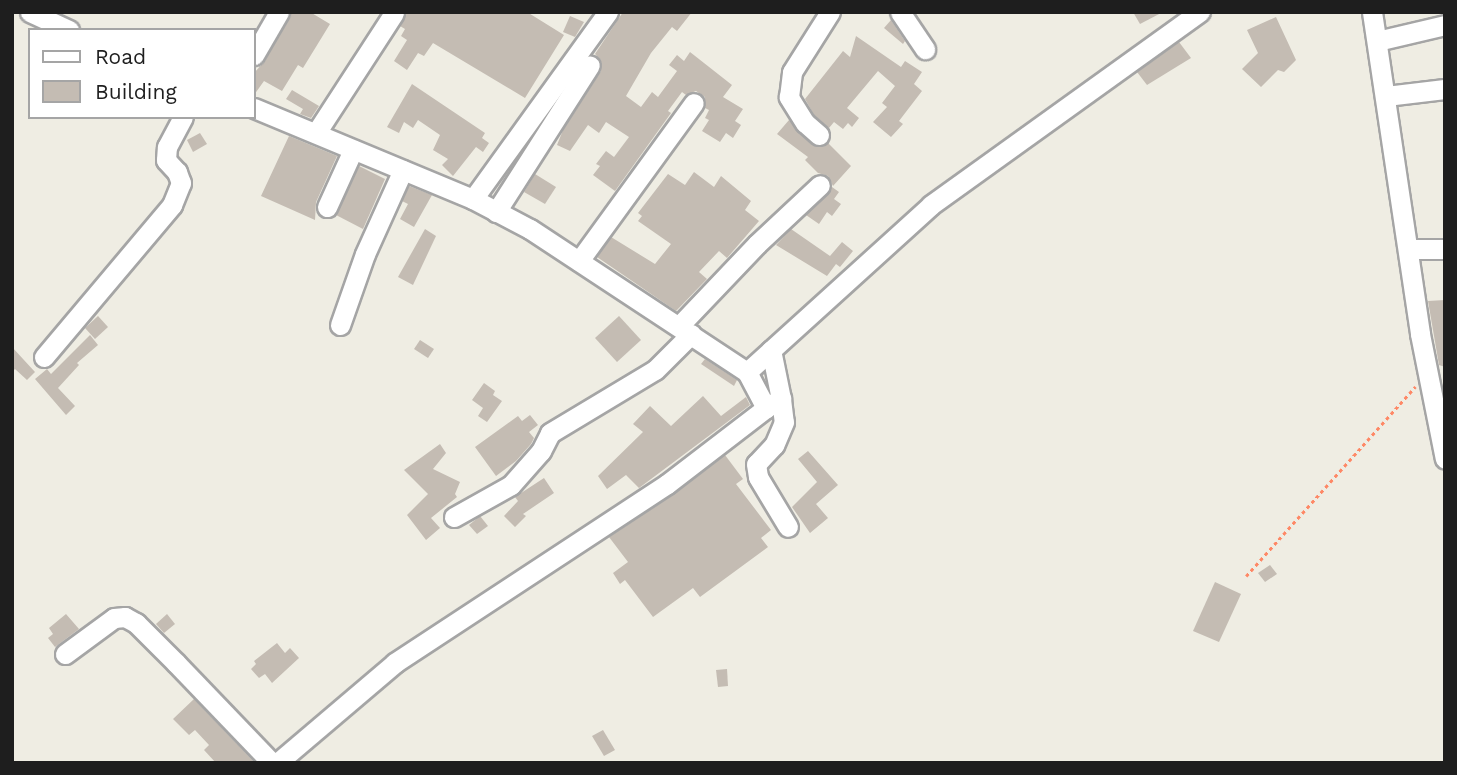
<!DOCTYPE html>
<html>
<head>
<meta charset="utf-8">
<style>
  body { margin:0 }
  #map { position:relative; width:1457px; height:775px; overflow:hidden; background:#efede3; font-family:"Work Sans",sans-serif }
  div>[style] { position:absolute }
  [style*='--x'] { left:calc(var(--x)*1px); top:calc(var(--y)*1px); width:calc(var(--w)*1px); rotate:calc(var(--a)*1deg) }
  .building>* { inset:0; background:#c4bcb3 }
  .path>* { height:2.5px; margin-top:-1.25px; transform-origin:0; background:repeating-linear-gradient(90deg,#fe8866 0 3.5px,transparent 0 7px) }
  .roads { filter:drop-shadow(2px 0 #a5a5a5) drop-shadow(-2px 0 #a5a5a5) drop-shadow(0 2px #a5a5a5) drop-shadow(0 -2px #a5a5a5) }
  .minor>* { height:19px; margin:-9.5px; padding:0 9.5px; transform-origin:9.5px; border-radius:9.5px; background:#fff }
  span { translate:-50% -50%; white-space:nowrap; text-align:center; line-height:1.15; -webkit-text-stroke:5px #fff; paint-order:stroke }
  .frame { position:absolute; inset:0; border:14px solid #1e1e1e; pointer-events:none }
  .legend { position:absolute; left:28px; top:28px; width:228px; height:91px; box-sizing:border-box; background:#fff; border:2px solid #a5a5a5; margin:0; padding:9px 12px; list-style:none; font-size:21px; color:#1e1e1e }
  .legend li { display:flex; align-items:center; gap:14px; height:35px }
  .legend b { width:35px; border:2px solid #a5a5a5 }
</style>
</head>
<body>
<div id="map">
  <div class="building">
    <div style="clip-path:polygon(291px 12px,310px 12px,330px 24px,303px 68px,298px 65px,282px 91px,264px 81px,254px 95px,254px 73px,265px 61px)"></div>
    <div style="clip-path:polygon(406px 12px,527px 12px,564px 35px,525px 98px,433px 43px,424px 56px,418px 53px,407px 70px,394px 61px,407px 40px,401px 36px,405px 29px,400px 26px)"></div>
    <div style="clip-path:polygon(623px 12px,692px 12px,677px 31px,672px 27px,651px 53px,626px 96px,641px 107px,652px 92px,658px 97px,677px 71px,669px 65px,677px 55px,684px 61px,690px 52px,732px 85px,723px 97px,743px 109px,735px 121px,741px 125px,733px 138px,726px 133px,720px 142px,702px 131px,709px 120px,705px 118px,709px 110px,705px 108px,705px 97px,696px 91px,686px 95px,682px 92px,668px 111px,671px 113px,615px 191px,593px 175px,600px 166px,596px 164px,606px 151px,614px 157px,629px 137px,606px 122px,599px 133px,588px 125px,570px 151px,557px 145px,563px 130px,601px 71px,601px 60px,595px 54px)"></div>
    <div style="clip-path:polygon(1133px 12px,1163px 12px,1140px 24px)"></div>
    <div style="clip-path:polygon(570px 16px,584px 22px,575px 37px,563px 32px)"></div>
    <div style="clip-path:polygon(1276px 17px,1296px 60px,1284px 72px,1278px 70px,1261px 87px,1242px 69px,1258px 53px,1247px 30px)"></div>
    <div style="clip-path:polygon(891px 20px,905px 41px,903px 44px,884px 28px)"></div>
    <div style="clip-path:polygon(856px 36px,901px 67px,905px 61px,922px 72px,914px 84px,922px 91px,899px 121px,903px 124px,891px 137px,873px 122px,887px 107px,882px 103px,895px 86px,878px 71px,847px 108px,859px 118px,852px 127px,848px 123px,843px 129px,834px 122px,829px 128px,814px 115px,805px 99px,843px 51px,850px 57px)"></div>
    <div style="clip-path:polygon(1179px 42px,1191px 58px,1147px 85px,1137px 72px)"></div>
    <div style="clip-path:polygon(412px 84px,485px 133px,482px 138px,489px 143px,483px 152px,476px 147px,453px 176px,442px 165px,448px 159px,433px 150px,440px 135px,418px 120px,413px 128px,404px 122px,399px 133px,387px 127px)"></div>
    <div style="clip-path:polygon(292px 90px,319px 106px,311px 118px,300px 114px,303px 109px,286px 99px)"></div>
    <div style="clip-path:polygon(789px 120px,811px 144px,822px 147px,828px 143px,851px 166px,833px 186px,828px 176px,818px 173px,805px 160px,808px 157px,777px 134px)"></div>
    <div style="clip-path:polygon(200px 133px,207px 144px,193px 152px,187px 140px)"></div>
    <div style="clip-path:polygon(289px 136px,337px 156px,316px 202px,315px 220px,261px 196px)"></div>
    <div style="clip-path:polygon(359px 166px,385px 179px,363px 229px,336px 215px)"></div>
    <div style="clip-path:polygon(694px 172px,714px 187px,721px 176px,751px 201px,745px 210px,759px 221px,727px 258px,719px 251px,699px 272px,707px 279px,676px 311px,597px 257px,611px 237px,655px 264px,671px 244px,638px 221px,642px 216px,638px 213px,668px 174px,685px 185px)"></div>
    <div style="clip-path:polygon(535px 174px,556px 187px,545px 204px,524px 192px)"></div>
    <div style="clip-path:polygon(409px 186px,432px 195px,414px 227px,400px 219px,408px 204px,402px 201px)"></div>
    <div style="clip-path:polygon(832px 187px,839px 192px,834px 199px,841px 204px,832px 216px,827px 212px,819px 224px,806px 215px)"></div>
    <div style="clip-path:polygon(425px 229px,436px 236px,413px 285px,398px 277px)"></div>
    <div style="clip-path:polygon(791px 229px,830px 256px,842px 242px,853px 251px,840px 267px,836px 264px,827px 276px,776px 245px)"></div>
    <div style="clip-path:polygon(1445px 300px,1445px 367px,1439px 365px,1428px 301px)"></div>
    <div style="clip-path:polygon(98px 316px,108px 327px,95px 339px,85px 328px)"></div>
    <div style="clip-path:polygon(619px 316px,641px 340px,617px 362px,595px 338px)"></div>
    <div style="clip-path:polygon(90px 335px,98px 345px,77px 363px,79px 365px,58px 388px,75px 406px,66px 415px,35px 379px,47px 369px,51px 374px)"></div>
    <div style="clip-path:polygon(420px 340px,434px 349px,428px 358px,414px 349px)"></div>
    <div style="clip-path:polygon(12px 347px,35px 372px,27px 380px,15px 369px,12px 372px)"></div>
    <div style="clip-path:polygon(705px 359px,737px 380px,734px 386px,701px 364px)"></div>
    <div style="clip-path:polygon(484px 383px,495px 391px,493px 395px,502px 401px,487px 422px,478px 416px,483px 408px,472px 400px)"></div>
    <div style="clip-path:polygon(703px 396px,721px 416px,746px 397px,750px 405px,639px 488px,626px 475px,607px 489px,598px 476px,643px 432px,633px 424px,650px 406px,671px 426px)"></div>
    <div style="clip-path:polygon(530px 415px,538px 425px,529px 432px,534px 438px,531px 444px,516px 461px,496px 476px,475px 447px,518px 416px,522px 421px)"></div>
    <div style="clip-path:polygon(440px 444px,446px 453px,433px 469px,460px 482px,455px 494px,457px 497px,431px 518px,440px 528px,426px 540px,407px 515px,428px 494px,404px 470px)"></div>
    <div style="clip-path:polygon(808px 451px,838px 485px,816px 504px,828px 518px,810px 533px,792px 507px,817px 482px,798px 459px)"></div>
    <div style="clip-path:polygon(725px 455px,743px 479px,736px 484px,771px 530px,761px 538px,768px 547px,700px 597px,693px 588px,653px 617px,625px 580px,620px 584px,613px 573px,628px 562px,609px 537px,674px 494px)"></div>
    <div style="clip-path:polygon(544px 478px,554px 493px,523px 514px,526px 516px,515px 527px,504px 516px,518px 501px,515px 497px)"></div>
    <div style="clip-path:polygon(480px 516px,488px 526px,477px 534px,469px 525px)"></div>
    <div style="clip-path:polygon(1270px 565px,1277px 574px,1265px 582px,1258px 573px)"></div>
    <div style="clip-path:polygon(1215px 582px,1241px 594px,1219px 642px,1193px 631px)"></div>
    <div style="clip-path:polygon(66px 614px,79px 629px,55px 647px,48px 638px,53px 634px,49px 628px)"></div>
    <div style="clip-path:polygon(167px 614px,175px 624px,164px 633px,156px 624px)"></div>
    <div style="clip-path:polygon(277px 643px,285px 653px,290px 648px,299px 658px,272px 683px,265px 674px,259px 678px,251px 669px,256px 664px,254px 661px)"></div>
    <div style="clip-path:polygon(727px 669px,728px 686px,718px 687px,716px 670px)"></div>
    <div style="clip-path:polygon(194px 699px,255px 763px,216px 763px,204px 750px,209px 745px,195px 730px,189px 735px,173px 719px)"></div>
    <div style="clip-path:polygon(603px 730px,615px 750px,604px 756px,592px 736px)"></div>
  </div>
  <div class="path">
    <div style="--x:1246;--y:576;--w:254;--a:-48.2"></div>
  </div>
  <div class="roads">
    <div class="minor">
      <div style="--x:30;--y:12;--w:43;--a:24.8"></div>
      <div style="--x:900;--y:12;--w:45;--a:56"></div>
      <div style="--x:1372;--y:12;--w:326;--a:81.5"></div>
      <div style="--x:1420;--y:334;--w:127;--a:78.7"></div>
      <div style="--x:1377;--y:41;--w:70;--a:-13.2"></div>
      <div style="--x:254;--y:55;--w:50;--a:-59.8"></div>
      <div style="--x:1386;--y:96;--w:59;--a:-6.8"></div>
      <div style="--x:254;--y:108;--w:237;--a:22.6"></div>
      <div style="--x:473;--y:199;--w:64;--a:27.8"></div>
      <div style="--x:530;--y:229;--w:260;--a:33.4"></div>
      <div style="--x:747;--y:372;--w:41;--a:62.2"></div>
      <div style="--x:766;--y:408;--w:125;--a:142.5"></div>
      <div style="--x:667;--y:484;--w:326;--a:146.7"></div>
      <div style="--x:395;--y:663;--w:155;--a:139.7"></div>
      <div style="--x:316;--y:133;--w:143;--a:-57"></div>
      <div style="--x:819;--y:135;--w:18;--a:-139"></div>
      <div style="--x:805;--y:123;--w:31;--a:-122"></div>
      <div style="--x:789;--y:97;--w:25;--a:-83"></div>
      <div style="--x:792;--y:72;--w:71;--a:-57.7"></div>
      <div style="--x:473;--y:199;--w:231;--a:-54.2"></div>
      <div style="--x:327;--y:207;--w:63;--a:-65.5"></div>
      <div style="--x:496;--y:212;--w:174;--a:-57.4"></div>
      <div style="--x:1408;--y:249;--w:37;--a:0"></div>
      <div style="--x:579;--y:261;--w:195;--a:-54"></div>
      <div style="--x:340;--y:325;--w:75;--a:-70.6"></div>
      <div style="--x:365;--y:254;--w:92;--a:-65.7"></div>
      <div style="--x:679;--y:326;--w:113;--a:-46.4"></div>
      <div style="--x:757;--y:244;--w:86;--a:-43.1"></div>
      <div style="--x:44;--y:357;--w:199;--a:-49.9"></div>
      <div style="--x:172;--y:205;--w:24;--a:-68"></div>
      <div style="--x:181;--y:183;--w:12;--a:-110"></div>
      <div style="--x:177;--y:172;--w:16;--a:-133"></div>
      <div style="--x:166;--y:160;--w:13;--a:-86"></div>
      <div style="--x:167;--y:147;--w:34;--a:-62"></div>
      <div style="--x:747;--y:372;--w:248;--a:-42.2"></div>
      <div style="--x:931;--y:205;--w:331;--a:-35.7"></div>
      <div style="--x:781;--y:399;--w:23;--a:83"></div>
      <div style="--x:784;--y:422;--w:25;--a:113"></div>
      <div style="--x:774;--y:445;--w:26;--a:133"></div>
      <div style="--x:756;--y:464;--w:13;--a:81"></div>
      <div style="--x:758;--y:477;--w:58;--a:59"></div>
      <div style="--x:770;--y:405;--w:13;--a:-29"></div>
      <div style="--x:781;--y:399;--w:50;--a:-101.5"></div>
      <div style="--x:454;--y:517;--w:65;--a:-29.3"></div>
      <div style="--x:511;--y:485;--w:45;--a:-48.6"></div>
      <div style="--x:541;--y:451;--w:20;--a:-63"></div>
      <div style="--x:550;--y:433;--w:122;--a:-31"></div>
      <div style="--x:655;--y:370;--w:51;--a:-45"></div>
      <div style="--x:65;--y:654;--w:61;--a:-36.3"></div>
      <div style="--x:114;--y:618;--w:11;--a:-5"></div>
      <div style="--x:125;--y:617;--w:13;--a:29"></div>
      <div style="--x:136;--y:623;--w:57;--a:45"></div>
      <div style="--x:176;--y:663;--w:139;--a:46.2"></div>
    </div>
  </div>
  <div class="frame"></div>
  <ul class="legend">
  <li><b style="height:9px;background:#fff"></b>Road</li>
  <li><b style="height:19px;background:#c4bcb3"></b>Building</li>
  </ul>
</div>
</body>
</html>
